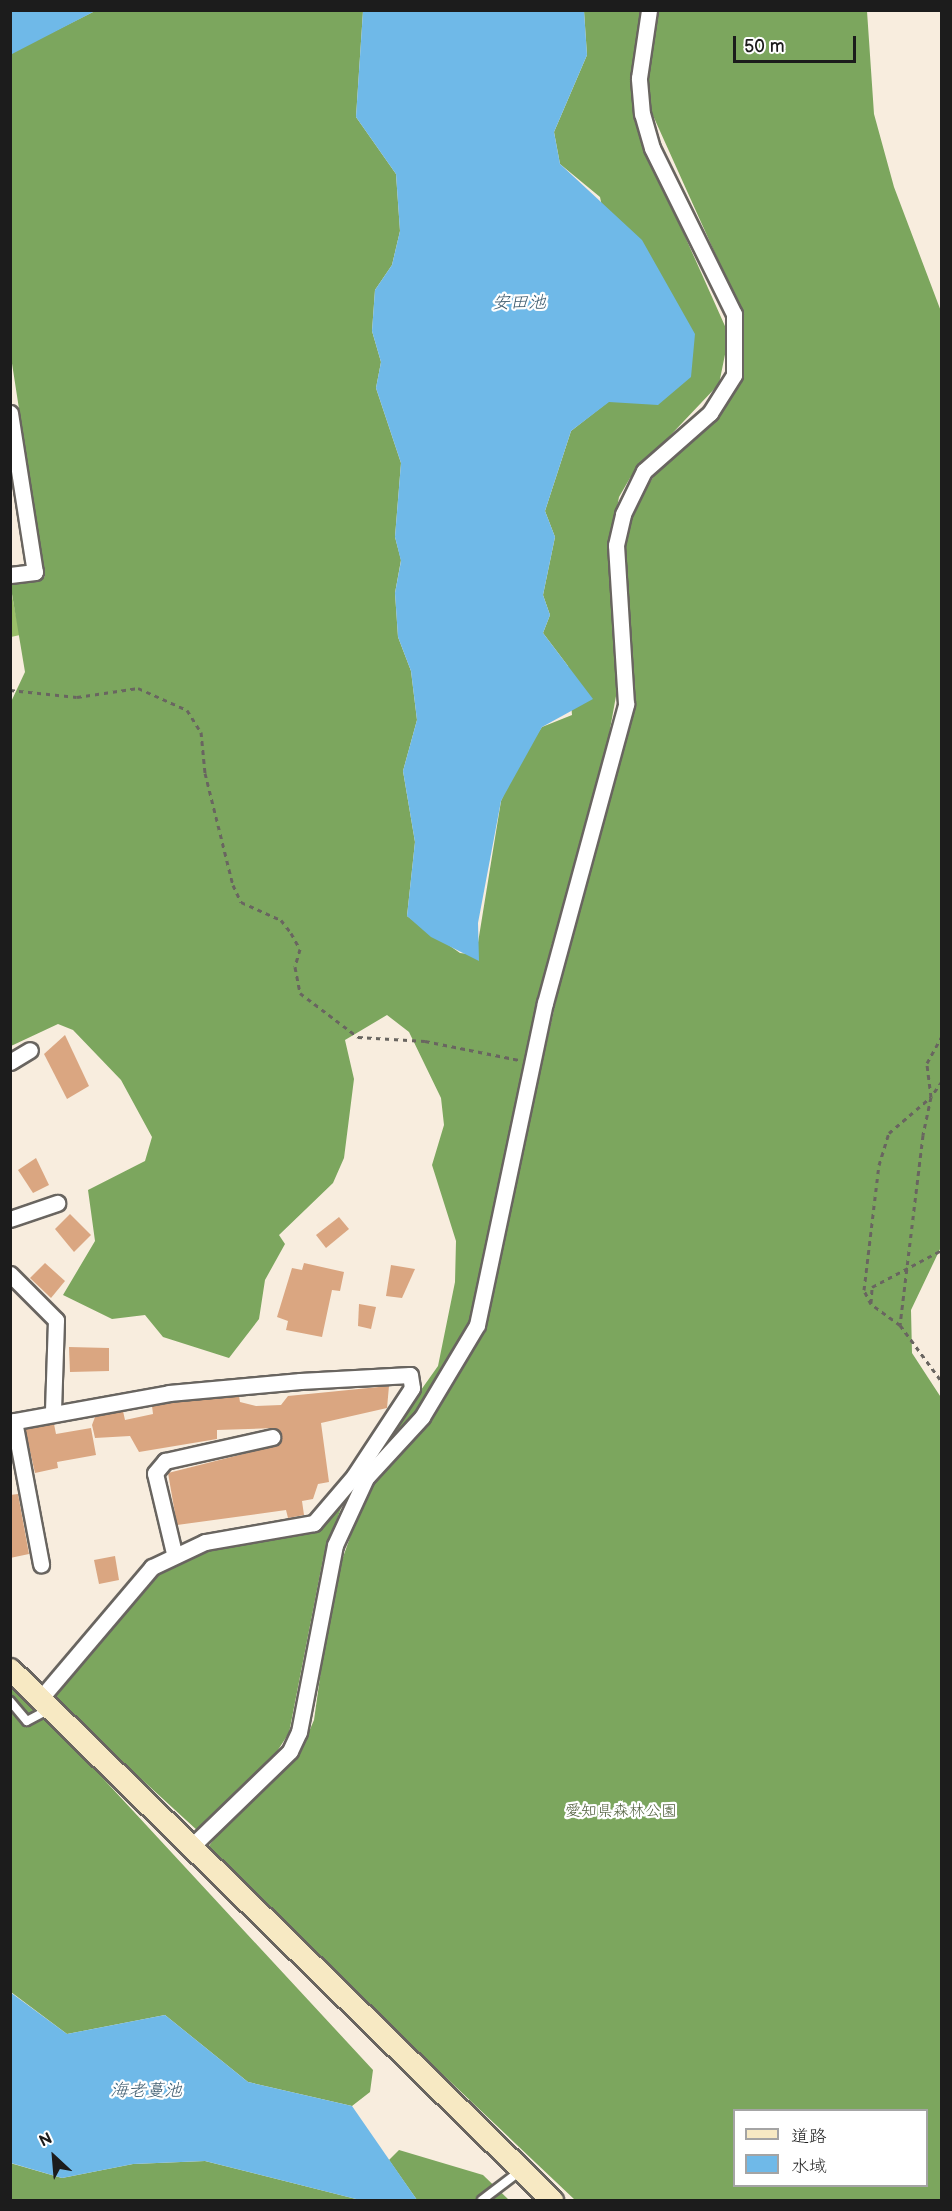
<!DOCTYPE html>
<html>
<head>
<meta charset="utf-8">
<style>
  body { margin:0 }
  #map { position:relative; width:952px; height:2211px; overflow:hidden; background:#f8edde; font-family:"Balsamiq Sans","Klee One",sans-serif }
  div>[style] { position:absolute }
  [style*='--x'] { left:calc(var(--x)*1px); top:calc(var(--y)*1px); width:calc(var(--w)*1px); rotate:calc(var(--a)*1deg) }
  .green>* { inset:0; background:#9bc06a }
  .forest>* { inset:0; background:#7ca65e }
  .water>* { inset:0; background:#6fb9e8 }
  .building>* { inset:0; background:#daa681 }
  .path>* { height:3px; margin-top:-1.5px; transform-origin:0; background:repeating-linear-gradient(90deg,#696560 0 4.5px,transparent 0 9px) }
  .roads { filter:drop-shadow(2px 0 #696560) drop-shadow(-2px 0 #696560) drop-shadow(0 2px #696560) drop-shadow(0 -2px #696560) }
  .lane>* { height:8px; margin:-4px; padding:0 4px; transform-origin:4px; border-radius:4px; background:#fff }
  .street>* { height:15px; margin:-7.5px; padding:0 7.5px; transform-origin:7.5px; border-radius:7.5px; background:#fff }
  .secondary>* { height:21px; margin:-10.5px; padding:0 10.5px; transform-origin:10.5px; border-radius:10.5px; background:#f7e9c3 }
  span { translate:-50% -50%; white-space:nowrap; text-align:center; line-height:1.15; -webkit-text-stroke:4.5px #fff; paint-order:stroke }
  .park-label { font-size:16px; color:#4f5e3b }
  .water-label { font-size:18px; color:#3d5b6e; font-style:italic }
  .frame { position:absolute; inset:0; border:12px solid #1c1c1c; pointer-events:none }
  .legend { position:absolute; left:733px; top:2109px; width:195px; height:78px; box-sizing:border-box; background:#fff; border:2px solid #a4a4a4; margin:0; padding:8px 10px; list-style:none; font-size:18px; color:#1c1c1c }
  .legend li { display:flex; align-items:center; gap:12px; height:30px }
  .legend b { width:30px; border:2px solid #a4a4a4 }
  .north { position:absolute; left:24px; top:2127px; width:60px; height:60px; -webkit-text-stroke:4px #fff; paint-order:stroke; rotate:334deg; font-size:16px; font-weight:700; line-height:24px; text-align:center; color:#1c1c1c }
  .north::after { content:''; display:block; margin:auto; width:21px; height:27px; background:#1c1c1c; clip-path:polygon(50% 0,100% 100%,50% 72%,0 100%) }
  .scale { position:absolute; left:733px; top:36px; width:123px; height:27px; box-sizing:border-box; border:3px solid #1c1c1c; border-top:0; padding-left:8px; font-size:18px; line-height:21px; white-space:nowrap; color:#1c1c1c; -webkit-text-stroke:4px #fff; paint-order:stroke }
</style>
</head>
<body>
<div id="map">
  <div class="green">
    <div style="clip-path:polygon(10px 586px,20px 635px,11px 637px,10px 637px)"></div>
  </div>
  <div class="forest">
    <div style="clip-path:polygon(95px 11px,363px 11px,356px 117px,396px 174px,400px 231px,392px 265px,375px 290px,372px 331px,381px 362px,376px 388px,401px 463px,395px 537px,401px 560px,395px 593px,398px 637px,411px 671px,417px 720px,403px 771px,415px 842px,407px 916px,460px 953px,476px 955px,501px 801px,519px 761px,542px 727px,572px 715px,568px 666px,543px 633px,550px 615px,543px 595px,555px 537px,545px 511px,571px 431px,608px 402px,642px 400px,600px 197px,560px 164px,554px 132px,587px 55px,584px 11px,643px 11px,634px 109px,641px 138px,729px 335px,719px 384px,630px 478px,619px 497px,610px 545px,618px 685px,601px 779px,551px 946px,468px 1329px,425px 1403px,377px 1452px,438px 1366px,455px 1282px,456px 1241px,432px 1165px,444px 1125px,441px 1098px,409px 1032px,387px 1015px,345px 1040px,354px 1079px,344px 1158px,333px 1183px,279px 1235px,285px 1244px,265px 1280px,259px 1319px,229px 1358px,163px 1337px,145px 1315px,112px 1319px,63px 1295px,95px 1241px,88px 1190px,145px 1161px,152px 1137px,121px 1080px,73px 1030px,58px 1024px,11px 1046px,10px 704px,25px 672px,10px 582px,45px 577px,11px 357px,11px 53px)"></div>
    <div style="clip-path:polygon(evenodd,656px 11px,867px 11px,874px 114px,894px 187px,942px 314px,942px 1245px,911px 1310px,912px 1353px,942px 1399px,941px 2200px,575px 2200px,206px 1850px,238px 1807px,302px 1748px,314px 1720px,333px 1585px,371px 1479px,423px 1424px,483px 1329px,588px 857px,634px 707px,623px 549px,631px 511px,662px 464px,714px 417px,742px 377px,741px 311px,646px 100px,656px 11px,734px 2110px,926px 2110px,926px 2186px,734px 2186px,734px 2110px)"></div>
    <div style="clip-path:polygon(347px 1491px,323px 1559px,289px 1733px,272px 1759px,198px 1831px,55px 1700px,58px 1686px,141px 1584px,167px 1562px,185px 1553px,310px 1532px)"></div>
    <div style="clip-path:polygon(10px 1678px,373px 2070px,370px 2092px,352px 2106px,248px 2082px,165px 2015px,67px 2034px,11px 1992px)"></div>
    <div style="clip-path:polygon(399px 2150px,483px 2175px,509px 2200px,417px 2200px,389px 2160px)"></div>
    <div style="clip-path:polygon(205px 2161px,360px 2200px,11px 2200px,10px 2163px,62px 2178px,133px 2164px)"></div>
  </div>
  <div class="water">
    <div style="clip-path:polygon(11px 10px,95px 10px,95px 11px,12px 54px)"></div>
    <div style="clip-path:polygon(363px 11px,584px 11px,587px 55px,554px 132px,560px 164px,642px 240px,695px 334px,691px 377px,658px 405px,609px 402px,571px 431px,545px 511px,555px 537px,543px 595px,550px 615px,543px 633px,593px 699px,542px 727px,501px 801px,478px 923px,479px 961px,431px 937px,407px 916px,415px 842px,403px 771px,417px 720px,411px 671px,398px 637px,395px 593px,401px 561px,395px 537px,401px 463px,376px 388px,381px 362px,372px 331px,375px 290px,392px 265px,400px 231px,396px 174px,356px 117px)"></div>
    <div style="clip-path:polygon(10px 1992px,67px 2034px,165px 2015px,248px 2082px,352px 2106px,417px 2200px,360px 2200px,205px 2161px,133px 2164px,62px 2178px,11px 2163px)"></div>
  </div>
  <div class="building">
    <div style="clip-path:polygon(65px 1035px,89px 1086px,67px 1099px,44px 1054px)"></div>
    <div style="clip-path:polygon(36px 1158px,49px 1185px,33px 1193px,18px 1170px)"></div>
    <div style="clip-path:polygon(70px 1214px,91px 1235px,74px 1252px,55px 1229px)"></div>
    <div style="clip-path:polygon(339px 1217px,349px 1229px,326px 1248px,316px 1235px)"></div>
    <div style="clip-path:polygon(45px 1263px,65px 1281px,51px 1298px,30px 1278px)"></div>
    <div style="clip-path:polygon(304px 1263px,344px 1272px,340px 1291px,332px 1290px,322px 1337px,286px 1330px,288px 1321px,277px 1317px,292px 1268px,302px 1270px)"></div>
    <div style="clip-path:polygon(391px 1265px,415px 1269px,402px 1298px,386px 1296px)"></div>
    <div style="clip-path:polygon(359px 1304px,376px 1307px,371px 1329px,358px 1326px)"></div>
    <div style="clip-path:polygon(69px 1347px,109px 1348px,109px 1371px,70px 1372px)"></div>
    <div style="clip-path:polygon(389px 1386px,387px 1408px,321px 1423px,329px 1482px,318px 1484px,313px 1499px,302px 1501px,304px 1515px,288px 1518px,286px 1510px,177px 1525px,168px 1473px,275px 1446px,282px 1435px,275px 1428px,217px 1430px,217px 1439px,139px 1452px,130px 1436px,95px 1438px,92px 1425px,95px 1417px,123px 1411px,125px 1420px,153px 1414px,152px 1406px,170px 1403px,239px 1396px,240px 1402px,256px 1406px,281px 1405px,288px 1396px)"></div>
    <div style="clip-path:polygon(54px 1424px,56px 1434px,91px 1428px,96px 1455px,57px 1462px,58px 1468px,35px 1473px,25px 1429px)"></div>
    <div style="clip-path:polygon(18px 1494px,29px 1554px,10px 1558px,10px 1495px)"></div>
    <div style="clip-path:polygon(115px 1556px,119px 1580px,99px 1584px,94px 1560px)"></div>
  </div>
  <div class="path">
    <div style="--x:10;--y:690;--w:67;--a:6"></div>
    <div style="--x:77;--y:697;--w:62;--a:-8.4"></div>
    <div style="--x:138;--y:688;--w:54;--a:24.2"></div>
    <div style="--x:187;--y:710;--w:26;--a:58"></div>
    <div style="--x:201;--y:732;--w:41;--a:84.4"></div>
    <div style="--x:205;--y:773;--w:115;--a:76"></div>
    <div style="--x:233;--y:885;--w:19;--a:65"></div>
    <div style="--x:241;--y:902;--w:44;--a:24.2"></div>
    <div style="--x:281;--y:920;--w:16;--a:52"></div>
    <div style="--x:291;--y:933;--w:18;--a:61"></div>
    <div style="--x:300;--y:949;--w:19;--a:106"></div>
    <div style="--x:295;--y:967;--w:26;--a:79"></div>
    <div style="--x:300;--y:993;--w:73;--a:37.2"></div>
    <div style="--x:358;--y:1037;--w:67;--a:3.4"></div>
    <div style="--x:425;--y:1041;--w:96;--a:11.4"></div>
    <div style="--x:942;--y:1081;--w:19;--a:125"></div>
    <div style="--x:931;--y:1097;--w:39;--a:102"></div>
    <div style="--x:923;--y:1135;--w:191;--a:96.9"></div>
    <div style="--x:900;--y:1325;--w:71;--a:53.6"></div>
    <div style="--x:871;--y:1303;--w:16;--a:-86"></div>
    <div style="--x:872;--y:1287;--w:79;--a:-27.9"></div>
    <div style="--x:900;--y:1325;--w:36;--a:-144"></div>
    <div style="--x:871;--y:1304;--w:16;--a:-117"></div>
    <div style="--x:864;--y:1290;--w:126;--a:-83.2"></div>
    <div style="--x:879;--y:1165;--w:34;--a:-73"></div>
    <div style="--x:889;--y:1133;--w:55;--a:-40.6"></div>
    <div style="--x:931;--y:1097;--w:34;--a:-97"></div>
    <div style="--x:927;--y:1063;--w:31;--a:-61"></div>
  </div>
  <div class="roads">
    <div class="lane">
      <div style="--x:10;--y:1701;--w:26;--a:50"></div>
      <div style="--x:27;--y:1721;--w:24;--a:-28"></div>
      <div style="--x:482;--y:2200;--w:48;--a:-37.3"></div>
    </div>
    <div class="street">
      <div style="--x:10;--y:413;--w:161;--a:81.1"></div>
      <div style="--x:35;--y:572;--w:25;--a:173"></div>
      <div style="--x:10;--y:1062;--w:23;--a:-31"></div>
      <div style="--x:10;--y:1219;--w:50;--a:-18.8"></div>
      <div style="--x:10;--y:1274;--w:65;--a:45"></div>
      <div style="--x:56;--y:1320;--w:92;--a:91.9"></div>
      <div style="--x:14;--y:1421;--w:146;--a:79.3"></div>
      <div style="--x:10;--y:1422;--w:162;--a:-10.3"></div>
      <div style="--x:169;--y:1393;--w:132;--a:-5.2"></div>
      <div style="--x:300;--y:1381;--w:110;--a:-3.1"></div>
      <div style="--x:410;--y:1375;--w:13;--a:81"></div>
      <div style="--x:412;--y:1388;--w:105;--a:123.4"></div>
      <div style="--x:354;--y:1476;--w:62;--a:130.4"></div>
      <div style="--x:314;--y:1523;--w:111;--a:170.1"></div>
      <div style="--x:205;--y:1542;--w:59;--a:154.7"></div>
      <div style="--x:152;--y:1567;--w:173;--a:130.3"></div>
      <div style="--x:174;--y:1553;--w:82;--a:-103.4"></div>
      <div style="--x:155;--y:1473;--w:16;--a:-50"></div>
      <div style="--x:165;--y:1461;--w:110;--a:-12.6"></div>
      <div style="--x:190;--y:1848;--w:139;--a:-44.1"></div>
      <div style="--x:290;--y:1751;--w:21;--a:-65"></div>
      <div style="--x:299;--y:1732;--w:190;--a:-79.1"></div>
      <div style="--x:335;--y:1545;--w:74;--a:-65.2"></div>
      <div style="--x:366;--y:1478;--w:83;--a:-47.4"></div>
      <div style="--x:422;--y:1417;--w:107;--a:-59.1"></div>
      <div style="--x:477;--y:1325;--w:329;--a:-78.1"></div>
      <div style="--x:545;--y:1003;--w:310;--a:-74.8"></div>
      <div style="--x:626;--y:704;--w:159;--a:-93.6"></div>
      <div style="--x:616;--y:545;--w:32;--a:-77"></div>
      <div style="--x:623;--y:514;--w:48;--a:-64"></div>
      <div style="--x:644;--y:471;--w:88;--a:-41.3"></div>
      <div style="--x:710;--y:413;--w:45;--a:-57.7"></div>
      <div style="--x:734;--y:375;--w:61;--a:-90"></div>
      <div style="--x:734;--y:314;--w:185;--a:-116.3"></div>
      <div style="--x:652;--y:148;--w:35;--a:-106"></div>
      <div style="--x:642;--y:114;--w:36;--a:-95"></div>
      <div style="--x:639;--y:78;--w:69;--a:-81.6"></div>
    </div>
    <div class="secondary">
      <div style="--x:10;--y:1669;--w:759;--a:44.41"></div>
    </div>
  </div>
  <div class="park-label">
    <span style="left:621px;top:1812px">愛知県森林公園</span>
  </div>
  <div class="water-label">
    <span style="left:519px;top:303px">安田池</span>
    <span style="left:146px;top:2091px">海老蔓池</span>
  </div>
  <div class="frame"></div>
  <ul class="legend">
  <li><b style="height:8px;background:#f7e9c3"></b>道路</li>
  <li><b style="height:16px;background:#6fb9e8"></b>水域</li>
  </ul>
  <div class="north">N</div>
  <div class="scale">50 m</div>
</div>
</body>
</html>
